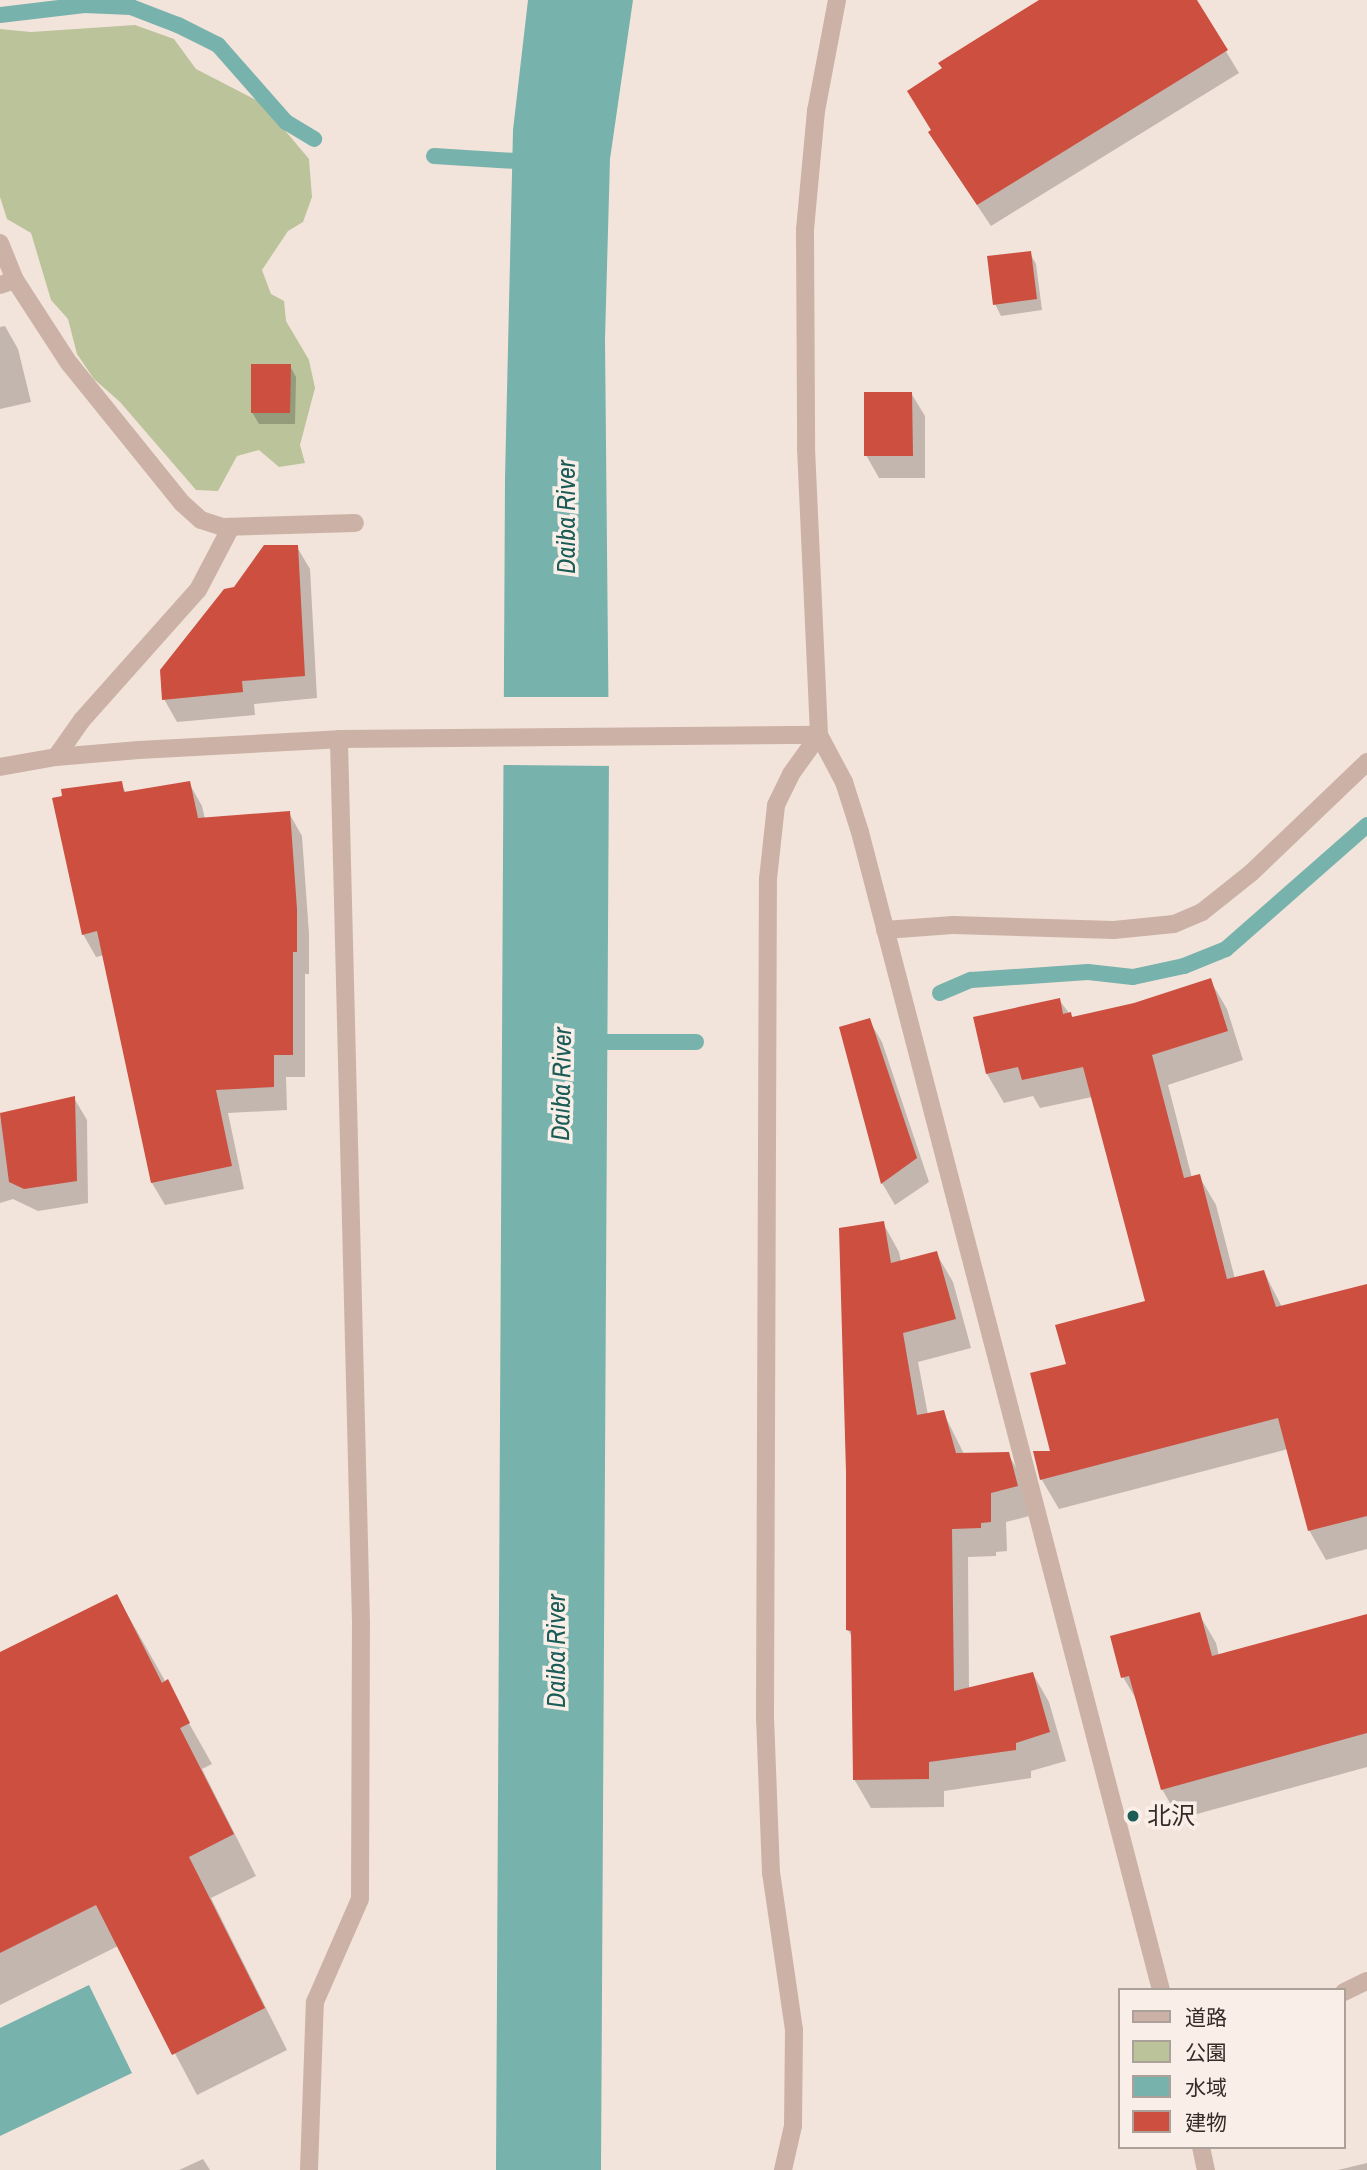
<!DOCTYPE html>
<html>
<head>
<meta charset="utf-8">
<style>
  body { margin:0 }
  #map { position:relative; width:1367px; height:2170px; overflow:hidden; background:#f3e4db; font-family:"Archivo Narrow","Noto Sans JP",sans-serif }
  div>[style] { position:absolute }
  [style*='--x'] { left:calc(var(--x)*1px); top:calc(var(--y)*1px); width:calc(var(--w)*1px); rotate:calc(var(--a)*1deg) }
  .green>* { inset:0; background:#bbc39a }
  .water>* { inset:0; background:#78b2ac }
  .pier>* { inset:0; background:#f3e4db }
  .shadow>* { inset:0; background:#0003 }
  .stream>* { height:16px; margin:-8px; padding:0 8px; transform-origin:8px; border-radius:8px; background:#78b2ac }
  .building>* { inset:0; background:#cc4f40 }
  .minor>* { height:18px; margin:-9px; padding:0 9px; transform-origin:9px; border-radius:9px; background:#ccb2a6 }
  .dots>* { width:19px; height:19px; translate:-50% -50%; box-sizing:border-box; border:4px solid #faefe8; border-radius:50% }
  span { translate:-50% -50%; white-space:nowrap; text-align:center; line-height:1.15; -webkit-text-stroke:7px #faefe8; paint-order:stroke }
  .poi-label { font-size:24px; color:#382a27 }
  .left { translate:0 -50%; text-align:left }
  .water-label { font-size:26px; color:#1b5c57; font-style:italic }
  .legend { position:absolute; left:1118px; top:1988px; width:228px; height:161px; box-sizing:border-box; background:#faefe8; border:2px solid #aca09b; margin:0; padding:9px 12px; list-style:none; font-size:21px; color:#382a27 }
  .legend li { display:flex; align-items:center; gap:14px; height:35px }
  .legend b { width:35px; border:2px solid #aca09b }
</style>
</head>
<body>
<div id="map">
  <div class="green">
    <div style="clip-path:polygon(135px 25px,174px 39px,196px 69px,262px 103px,309px 159px,312px 197px,303px 222px,288px 231px,262px 270px,271px 294px,284px 301px,286px 321px,309px 360px,315px 388px,300px 445px,305px 463px,279px 467px,259px 450px,237px 456px,218px 491px,196px 490px,120px 402px,94px 379px,77px 354px,68px 319px,51px 300px,31px 233px,7px 219px,0 197px,0 29px,31px 32px)"></div>
  </div>
  <div class="water">
    <div style="clip-path:polygon(528px 0,633px 0,610px 159px,605px 339px,609px 757px,601px 2170px,496px 2170px,505px 478px,513px 130px)"></div>
    <div style="clip-path:polygon(89px 1985px,132px 2073px,0 2136px,0 2028px)"></div>
  </div>
  <div class="pier">
    <div style="clip-path:polygon(500px 697px,612px 697px,612px 766px,499px 765px)"></div>
  </div>
  <div class="shadow">
    <div style="clip-path:polygon(1043px 0,1195px 0,1239px 73px,991px 226px,943px 154px)"></div>
    <div style="clip-path:polygon(1030px 253px,1036px 264px,1042px 310px,1001px 316px,995px 304px)"></div>
    <div style="clip-path:polygon(5px 326px,18px 349px,31px 402px,0 409px,0 327px)"></div>
    <div style="clip-path:polygon(290px 366px,296px 377px,295px 424px,259px 424px,252px 412px)"></div>
    <div style="clip-path:polygon(911px 393px,925px 416px,925px 478px,879px 478px,866px 455px)"></div>
    <div style="clip-path:polygon(297px 547px,310px 569px,317px 698px,254px 704px,255px 715px,177px 722px,164px 699px,235px 589px)"></div>
    <div style="clip-path:polygon(121px 783px,126px 793px,189px 783px,202px 806px,205px 819px,289px 813px,302px 836px,309px 934px,309px 974px,305px 974px,305px 1077px,286px 1077px,287px 1110px,228px 1113px,244px 1189px,165px 1205px,152px 1183px,105px 955px,96px 957px,83px 934px)"></div>
    <div style="clip-path:polygon(1210px 980px,1227px 1009px,1243px 1060px,1168px 1085px,1192px 1178px,1199px 1176px,1216px 1205px,1235px 1279px,1264px 1272px,1282px 1307px,1367px 1286px,1367px 1549px,1326px 1560px,1309px 1530px,1288px 1449px,1059px 1509px,1042px 1480px,1035px 1453px,1052px 1453px,1068px 1365px,1147px 1302px,1092px 1097px,1040px 1108px,1033px 1096px,1004px 1103px,987px 1074px,975px 1018px,1059px 1000px,1073px 1018px,1134px 1004px)"></div>
    <div style="clip-path:polygon(869px 1020px,882px 1042px,929px 1182px,895px 1205px,882px 1183px,841px 1028px)"></div>
    <div style="clip-path:polygon(74px 1098px,87px 1120px,88px 1203px,38px 1211px,13px 1199px,0 1203px,0 1115px)"></div>
    <div style="clip-path:polygon(883px 1223px,899px 1252px,901px 1262px,936px 1253px,953px 1282px,971px 1348px,918px 1362px,928px 1415px,943px 1412px,964px 1454px,1008px 1454px,1025px 1483px,1033px 1515px,1006px 1522px,1007px 1551px,996px 1552px,996px 1556px,968px 1557px,969px 1689px,1033px 1674px,1049px 1702px,1066px 1761px,1031px 1771px,1031px 1778px,944px 1791px,944px 1807px,871px 1808px,854px 1779px,853px 1639px,848px 1630px)"></div>
    <div style="clip-path:polygon(117px 1596px,212px 1764px,202px 1769px,256px 1876px,211px 1898px,287px 2050px,197px 2095px,118px 1946px,0 2005px,0 1654px)"></div>
    <div style="clip-path:polygon(1199px 1614px,1216px 1643px,1219px 1656px,1367px 1616px,1367px 1767px,1179px 1819px,1162px 1789px,1139px 1704px,1123px 1677px)"></div>
    <div style="clip-path:polygon(203px 2159px,210px 2170px,179px 2170px)"></div>
    <div style="clip-path:polygon(1367px 2163px,1367px 2170px,1338px 2170px)"></div>
  </div>
  <div class="stream">
    <div style="--x:0;--y:15;--w:85;--a:-6.8"></div>
    <div style="--x:84;--y:5;--w:47;--a:2.4"></div>
    <div style="--x:131;--y:7;--w:50;--a:21"></div>
    <div style="--x:178;--y:25;--w:45;--a:26.6"></div>
    <div style="--x:218;--y:45;--w:103;--a:48.6"></div>
    <div style="--x:286;--y:122;--w:33;--a:31"></div>
    <div style="--x:434;--y:156;--w:99;--a:3.5"></div>
    <div style="--x:940;--y:993;--w:34;--a:-23"></div>
    <div style="--x:971;--y:980;--w:117;--a:-3.9"></div>
    <div style="--x:1088;--y:972;--w:45;--a:6.3"></div>
    <div style="--x:1133;--y:977;--w:52;--a:-12.2"></div>
    <div style="--x:1184;--y:966;--w:45;--a:-22"></div>
    <div style="--x:1226;--y:949;--w:188;--a:-41.3"></div>
    <div style="--x:586;--y:1042;--w:110;--a:0"></div>
  </div>
  <div class="building">
    <div style="clip-path:polygon(1039px 0,1197px 0,1228px 50px,977px 205px,928px 132px,931px 130px,907px 91px,942px 68px,938px 63px)"></div>
    <div style="clip-path:polygon(1031px 251px,1037px 299px,993px 305px,987px 256px)"></div>
    <div style="clip-path:polygon(251px 364px,291px 364px,290px 413px,251px 413px)"></div>
    <div style="clip-path:polygon(864px 392px,912px 392px,913px 456px,864px 456px)"></div>
    <div style="clip-path:polygon(264px 545px,298px 545px,305px 676px,242px 681px,243px 692px,162px 700px,160px 670px,224px 589px,234px 587px)"></div>
    <div style="clip-path:polygon(122px 781px,124px 792px,190px 781px,198px 818px,290px 811px,297px 909px,297px 952px,293px 952px,293px 1055px,274px 1055px,274px 1087px,216px 1090px,232px 1166px,151px 1183px,97px 931px,82px 935px,52px 798px,62px 796px,61px 789px)"></div>
    <div style="clip-path:polygon(1211px 978px,1228px 1031px,1152px 1055px,1184px 1178px,1200px 1174px,1227px 1279px,1264px 1270px,1276px 1307px,1367px 1284px,1367px 1516px,1308px 1531px,1278px 1418px,1040px 1480px,1033px 1451px,1050px 1451px,1030px 1373px,1066px 1364px,1055px 1325px,1145px 1301px,1083px 1067px,1022px 1080px,1018px 1067px,986px 1074px,973px 1017px,1060px 998px,1063px 1014px,1071px 1012px,1072px 1017px,1134px 1003px)"></div>
    <div style="clip-path:polygon(870px 1018px,917px 1158px,881px 1184px,839px 1027px)"></div>
    <div style="clip-path:polygon(75px 1096px,77px 1181px,24px 1189px,9px 1182px,0 1113px)"></div>
    <div style="clip-path:polygon(884px 1221px,891px 1263px,937px 1251px,956px 1319px,903px 1333px,917px 1415px,944px 1410px,956px 1453px,1009px 1452px,1018px 1486px,991px 1493px,991px 1522px,981px 1523px,981px 1528px,952px 1529px,954px 1691px,1033px 1672px,1050px 1732px,1016px 1743px,1016px 1750px,929px 1762px,929px 1779px,853px 1780px,851px 1631px,846px 1630px,846px 1472px,839px 1228px)"></div>
    <div style="clip-path:polygon(117px 1594px,162px 1683px,168px 1679px,190px 1723px,180px 1728px,234px 1834px,189px 1857px,265px 2008px,172px 2055px,96px 1905px,0 1953px,0 1652px)"></div>
    <div style="clip-path:polygon(1200px 1612px,1212px 1656px,1367px 1614px,1367px 1733px,1161px 1790px,1129px 1676px,1121px 1678px,1110px 1636px)"></div>
  </div>
  <div class="minor">
    <div style="--x:837;--y:0;--w:113;--a:100.7"></div>
    <div style="--x:816;--y:111;--w:120;--a:95.3"></div>
    <div style="--x:805;--y:230;--w:218;--a:89.7"></div>
    <div style="--x:806;--y:448;--w:287;--a:87.4"></div>
    <div style="--x:819;--y:735;--w:53;--a:62"></div>
    <div style="--x:844;--y:782;--w:52;--a:72.3"></div>
    <div style="--x:860;--y:832;--w:1196;--a:75.43"></div>
    <div style="--x:0;--y:243;--w:40;--a:68"></div>
    <div style="--x:0;--y:285;--w:16;--a:-18"></div>
    <div style="--x:15;--y:280;--w:99;--a:57"></div>
    <div style="--x:69;--y:363;--w:180;--a:51.1"></div>
    <div style="--x:182;--y:503;--w:25;--a:42"></div>
    <div style="--x:201;--y:520;--w:22;--a:18"></div>
    <div style="--x:222;--y:527;--w:133;--a:-1.7"></div>
    <div style="--x:56;--y:757;--w:45;--a:-54.9"></div>
    <div style="--x:82;--y:720;--w:174;--a:-48.3"></div>
    <div style="--x:198;--y:590;--w:71;--a:-62.4"></div>
    <div style="--x:0;--y:767;--w:57;--a:-10.1"></div>
    <div style="--x:56;--y:757;--w:83;--a:-4.8"></div>
    <div style="--x:139;--y:750;--w:200;--a:-3.1"></div>
    <div style="--x:339;--y:739;--w:480;--a:-0.5"></div>
    <div style="--x:885;--y:930;--w:68;--a:-4.2"></div>
    <div style="--x:953;--y:925;--w:161;--a:1.8"></div>
    <div style="--x:1114;--y:930;--w:60;--a:-5.7"></div>
    <div style="--x:1174;--y:924;--w:30;--a:-23"></div>
    <div style="--x:1202;--y:912;--w:63;--a:-38.5"></div>
    <div style="--x:1251;--y:873;--w:161;--a:-43.7"></div>
    <div style="--x:1344;--y:1992;--w:25;--a:-26"></div>
    <div style="--x:1201;--y:2147;--w:24;--a:78"></div>
    <div style="--x:309;--y:2170;--w:168;--a:-88"></div>
    <div style="--x:315;--y:2002;--w:112;--a:-66.4"></div>
    <div style="--x:360;--y:1899;--w:276;--a:-89.8"></div>
    <div style="--x:361;--y:1623;--w:884;--a:-91.43"></div>
    <div style="--x:783;--y:2170;--w:45;--a:-77.2"></div>
    <div style="--x:793;--y:2126;--w:96;--a:-89.4"></div>
    <div style="--x:794;--y:2030;--w:159;--a:-98.3"></div>
    <div style="--x:771;--y:1873;--w:154;--a:-92.2"></div>
    <div style="--x:765;--y:1719;--w:840;--a:-89.8"></div>
    <div style="--x:768;--y:879;--w:74;--a:-83.8"></div>
    <div style="--x:776;--y:805;--w:34;--a:-64"></div>
    <div style="--x:791;--y:774;--w:48;--a:-54.3"></div>
  </div>
  <div class="dots">
    <div style="left:1133px;top:1816px;background:#1b5c57"></div>
  </div>
  <div class="poi-label">
    <span class="left" style="left:1147px;top:1816px">北沢</span>
  </div>
  <div class="water-label">
    <span style="left:566px;top:517px;rotate:-90deg">Daiba River</span>
    <span style="left:561px;top:1084px;rotate:-89deg">Daiba River</span>
    <span style="left:556px;top:1651px;rotate:-90deg">Daiba River</span>
  </div>
  <ul class="legend">
  <li><b style="height:9px;background:#ccb2a6"></b>道路</li>
  <li><b style="height:19px;background:#bbc39a"></b>公園</li>
  <li><b style="height:19px;background:#78b2ac"></b>水域</li>
  <li><b style="height:19px;background:#cc4f40"></b>建物</li>
  </ul>
</div>
</body>
</html>
